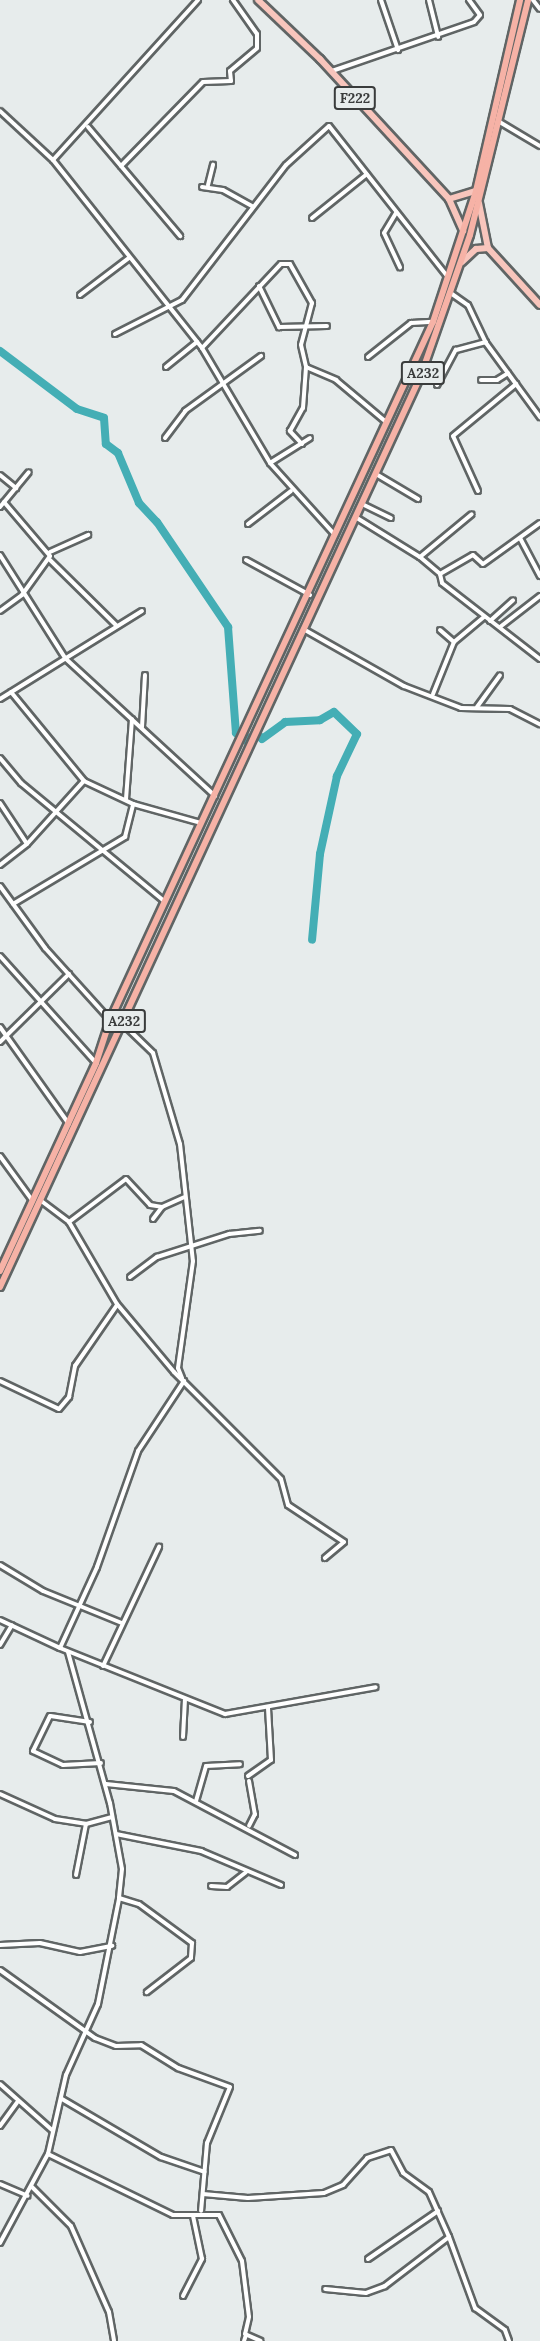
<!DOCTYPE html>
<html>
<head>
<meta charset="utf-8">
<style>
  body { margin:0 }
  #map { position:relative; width:540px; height:2341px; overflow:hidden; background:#e7ecec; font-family:Lora,serif }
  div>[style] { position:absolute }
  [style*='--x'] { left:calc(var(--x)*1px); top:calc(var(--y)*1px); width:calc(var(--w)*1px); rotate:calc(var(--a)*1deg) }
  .river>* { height:8px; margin:-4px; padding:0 4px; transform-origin:4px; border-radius:4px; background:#44aeb5 }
  .roads { filter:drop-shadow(2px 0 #606565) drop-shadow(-2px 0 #606565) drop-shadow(0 2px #606565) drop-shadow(0 -2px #606565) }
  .minor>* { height:4px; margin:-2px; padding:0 2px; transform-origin:2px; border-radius:2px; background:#fff }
  .primary>* { height:6px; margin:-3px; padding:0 3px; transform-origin:3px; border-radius:3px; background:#f8c5bc }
  .trunk>* { height:6px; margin:-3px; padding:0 3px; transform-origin:3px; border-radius:3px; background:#f6b2a6 }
  span { translate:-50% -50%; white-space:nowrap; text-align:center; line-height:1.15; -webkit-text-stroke:6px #e7ecec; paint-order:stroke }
  .shield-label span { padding:2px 4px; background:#e7ecec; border:2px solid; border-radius:4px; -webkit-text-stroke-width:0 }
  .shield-label { font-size:14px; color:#3a3c3c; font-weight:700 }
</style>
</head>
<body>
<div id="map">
  <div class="river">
    <div style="--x:0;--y:351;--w:96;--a:37"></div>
    <div style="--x:77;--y:409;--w:28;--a:18"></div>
    <div style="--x:104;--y:418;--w:26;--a:86"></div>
    <div style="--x:106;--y:444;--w:15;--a:37"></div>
    <div style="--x:118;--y:453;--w:54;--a:67.2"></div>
    <div style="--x:139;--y:503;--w:26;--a:47"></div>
    <div style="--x:157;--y:522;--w:127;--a:55.9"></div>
    <div style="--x:228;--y:627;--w:106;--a:85.7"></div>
    <div style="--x:236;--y:733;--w:11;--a:38"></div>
    <div style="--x:245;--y:740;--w:14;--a:-25"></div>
    <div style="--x:258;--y:734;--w:6;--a:51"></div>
    <div style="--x:262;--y:739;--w:29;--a:-36"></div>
    <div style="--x:285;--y:722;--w:35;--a:-3"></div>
    <div style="--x:320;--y:720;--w:16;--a:-30"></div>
    <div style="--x:334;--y:712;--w:32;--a:44"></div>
    <div style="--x:357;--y:734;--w:47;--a:115.5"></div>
    <div style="--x:337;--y:776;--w:80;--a:102.3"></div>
    <div style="--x:320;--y:854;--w:86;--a:95.3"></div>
  </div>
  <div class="roads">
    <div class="minor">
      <div style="--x:381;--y:0;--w:53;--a:71.2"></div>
      <div style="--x:429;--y:0;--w:38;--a:76"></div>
      <div style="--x:533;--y:0;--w:11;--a:52"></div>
      <div style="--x:332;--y:71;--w:150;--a:-19"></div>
      <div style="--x:474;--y:22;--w:9;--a:-49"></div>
      <div style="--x:480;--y:15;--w:19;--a:-126"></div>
      <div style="--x:0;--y:111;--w:72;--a:42.8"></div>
      <div style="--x:53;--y:160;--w:240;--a:51.6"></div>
      <div style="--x:202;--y:348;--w:134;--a:59.4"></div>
      <div style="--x:270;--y:463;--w:97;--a:47.9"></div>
      <div style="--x:498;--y:121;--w:49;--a:30.8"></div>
      <div style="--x:88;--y:127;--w:143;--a:49.8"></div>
      <div style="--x:53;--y:160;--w:216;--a:-47.8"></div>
      <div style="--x:121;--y:166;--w:117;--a:-45.7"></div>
      <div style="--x:203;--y:82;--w:28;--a:-2"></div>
      <div style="--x:231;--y:81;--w:10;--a:-96"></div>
      <div style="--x:230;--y:71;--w:35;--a:-40"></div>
      <div style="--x:257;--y:48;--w:14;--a:-90"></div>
      <div style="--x:257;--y:34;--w:42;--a:-125.2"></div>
      <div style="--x:208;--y:185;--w:21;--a:-76"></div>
      <div style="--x:202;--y:187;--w:21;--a:8"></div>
      <div style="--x:223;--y:190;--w:33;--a:29"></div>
      <div style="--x:396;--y:213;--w:23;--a:121"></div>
      <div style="--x:384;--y:233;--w:38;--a:65"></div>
      <div style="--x:312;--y:218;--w:70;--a:-38.7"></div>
      <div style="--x:259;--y:286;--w:46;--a:64"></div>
      <div style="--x:279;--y:327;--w:48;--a:-1.2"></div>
      <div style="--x:452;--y:294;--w:19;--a:35"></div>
      <div style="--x:468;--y:305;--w:42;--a:64.7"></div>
      <div style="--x:486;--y:343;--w:92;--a:53.9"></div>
      <div style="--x:80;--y:295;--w:61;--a:-37.1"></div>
      <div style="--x:115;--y:334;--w:75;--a:-26.9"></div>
      <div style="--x:182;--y:300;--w:170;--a:-52.4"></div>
      <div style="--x:286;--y:165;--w:58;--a:-42.2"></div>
      <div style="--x:329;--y:126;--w:192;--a:51.8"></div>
      <div style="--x:202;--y:348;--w:115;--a:-46.8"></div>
      <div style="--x:281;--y:264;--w:9;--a:0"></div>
      <div style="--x:290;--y:264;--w:45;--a:60.6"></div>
      <div style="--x:312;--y:303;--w:43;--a:104.7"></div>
      <div style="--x:301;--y:345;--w:23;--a:77"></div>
      <div style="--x:306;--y:367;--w:33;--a:23"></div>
      <div style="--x:336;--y:380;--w:65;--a:40"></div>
      <div style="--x:368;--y:357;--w:55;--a:-38.3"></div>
      <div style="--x:411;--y:323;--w:22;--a:-3"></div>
      <div style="--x:166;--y:367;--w:40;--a:-39"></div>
      <div style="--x:481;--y:380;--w:16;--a:0"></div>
      <div style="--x:497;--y:380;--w:13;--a:-32"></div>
      <div style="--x:437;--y:385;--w:40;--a:-62"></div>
      <div style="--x:456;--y:350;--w:31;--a:-15"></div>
      <div style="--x:165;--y:438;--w:34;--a:-53"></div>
      <div style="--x:185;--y:411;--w:94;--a:-35.9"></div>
      <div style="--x:302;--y:444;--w:18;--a:-133"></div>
      <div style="--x:290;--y:431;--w:26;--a:-61"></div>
      <div style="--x:303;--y:408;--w:41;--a:-85.8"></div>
      <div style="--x:270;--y:463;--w:47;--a:-32"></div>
      <div style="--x:376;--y:474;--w:49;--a:30.8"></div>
      <div style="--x:0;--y:475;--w:21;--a:39"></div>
      <div style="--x:478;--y:491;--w:60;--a:-114.4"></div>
      <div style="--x:453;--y:436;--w:82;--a:-39.5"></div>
      <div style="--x:362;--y:504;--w:32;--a:26"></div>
      <div style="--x:0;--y:507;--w:45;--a:-50.4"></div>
      <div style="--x:357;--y:518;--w:74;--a:31.8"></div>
      <div style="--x:420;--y:557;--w:26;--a:40"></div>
      <div style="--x:440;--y:574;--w:9;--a:77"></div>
      <div style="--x:442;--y:583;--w:124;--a:37.8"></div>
      <div style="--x:248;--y:524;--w:54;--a:-37.5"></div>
      <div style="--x:520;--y:538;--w:43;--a:62.2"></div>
      <div style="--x:50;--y:552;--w:42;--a:-24.1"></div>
      <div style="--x:0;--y:555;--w:122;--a:57.7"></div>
      <div style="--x:65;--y:658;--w:204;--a:42.6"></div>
      <div style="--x:420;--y:557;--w:67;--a:-39.6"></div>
      <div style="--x:50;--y:560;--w:94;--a:44.6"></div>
      <div style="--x:246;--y:560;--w:73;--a:28.7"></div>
      <div style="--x:440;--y:574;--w:38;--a:-30"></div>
      <div style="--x:473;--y:555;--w:13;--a:42"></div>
      <div style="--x:483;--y:564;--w:70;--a:-35.7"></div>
      <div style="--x:0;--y:611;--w:27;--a:-36"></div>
      <div style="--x:22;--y:595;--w:48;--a:-54.3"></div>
      <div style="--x:50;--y:556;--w:71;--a:-130.4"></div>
      <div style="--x:490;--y:621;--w:31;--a:-42"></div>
      <div style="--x:500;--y:627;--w:51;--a:-37.8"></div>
      <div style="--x:305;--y:630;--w:114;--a:29.5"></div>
      <div style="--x:404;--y:686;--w:61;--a:21.1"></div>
      <div style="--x:461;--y:708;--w:49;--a:1.2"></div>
      <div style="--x:510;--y:709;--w:34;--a:27"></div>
      <div style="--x:440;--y:630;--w:18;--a:41"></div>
      <div style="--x:11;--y:692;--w:115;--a:50.6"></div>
      <div style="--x:84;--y:781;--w:54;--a:25.1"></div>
      <div style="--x:133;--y:804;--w:71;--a:15.6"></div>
      <div style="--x:433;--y:694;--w:56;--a:-68"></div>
      <div style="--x:454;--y:642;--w:39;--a:-40"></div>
      <div style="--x:0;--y:699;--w:167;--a:-31.8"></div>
      <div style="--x:477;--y:707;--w:39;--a:-54"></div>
      <div style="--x:142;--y:727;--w:52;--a:-86.7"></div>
      <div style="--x:0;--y:758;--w:33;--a:50"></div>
      <div style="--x:21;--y:783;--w:185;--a:39.5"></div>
      <div style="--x:126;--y:799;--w:80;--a:-85.7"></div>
      <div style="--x:0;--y:803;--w:49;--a:56.6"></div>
      <div style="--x:0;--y:865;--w:34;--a:-38"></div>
      <div style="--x:27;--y:844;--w:85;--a:-47.9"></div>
      <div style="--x:0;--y:886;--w:77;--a:54"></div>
      <div style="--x:45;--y:948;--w:97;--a:47.9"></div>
      <div style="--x:13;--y:904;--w:131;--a:-30.9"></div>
      <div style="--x:125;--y:837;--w:34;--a:-76"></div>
      <div style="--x:0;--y:956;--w:144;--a:48.1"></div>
      <div style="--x:123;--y:1024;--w:42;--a:44"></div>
      <div style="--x:153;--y:1053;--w:95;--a:73.5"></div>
      <div style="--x:180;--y:1144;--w:118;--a:83.7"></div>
      <div style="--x:193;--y:1261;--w:108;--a:98"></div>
      <div style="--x:178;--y:1368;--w:11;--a:68"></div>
      <div style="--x:0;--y:1027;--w:119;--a:54.6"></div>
      <div style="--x:0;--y:1042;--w:97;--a:-44.6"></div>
      <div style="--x:0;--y:1156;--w:54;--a:54"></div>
      <div style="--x:40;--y:1200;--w:36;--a:37"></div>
      <div style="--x:69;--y:1222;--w:95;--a:59.7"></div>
      <div style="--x:117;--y:1304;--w:89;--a:50"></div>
      <div style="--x:174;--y:1372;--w:151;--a:45"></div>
      <div style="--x:281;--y:1479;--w:27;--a:75"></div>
      <div style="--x:288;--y:1505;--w:67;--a:33.5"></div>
      <div style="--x:344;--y:1542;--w:25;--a:140"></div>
      <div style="--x:153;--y:1219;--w:15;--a:-53"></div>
      <div style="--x:162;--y:1207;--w:24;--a:-24"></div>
      <div style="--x:69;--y:1222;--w:71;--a:-37"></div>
      <div style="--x:126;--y:1179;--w:35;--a:47"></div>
      <div style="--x:150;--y:1205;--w:12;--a:9"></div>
      <div style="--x:130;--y:1277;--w:34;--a:-37"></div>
      <div style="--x:157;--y:1257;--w:76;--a:-17.7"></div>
      <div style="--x:229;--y:1234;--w:31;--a:-6"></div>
      <div style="--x:0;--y:1381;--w:65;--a:25.4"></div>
      <div style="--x:59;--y:1409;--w:16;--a:-50"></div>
      <div style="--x:69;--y:1397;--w:32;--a:-79"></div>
      <div style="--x:75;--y:1366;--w:74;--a:-55.5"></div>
      <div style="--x:0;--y:1565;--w:50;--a:31.2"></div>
      <div style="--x:43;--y:1591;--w:85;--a:22.1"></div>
      <div style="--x:0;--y:1620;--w:66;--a:25"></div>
      <div style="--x:60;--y:1648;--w:89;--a:-65.4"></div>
      <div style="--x:97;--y:1567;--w:123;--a:-70.5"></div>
      <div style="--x:138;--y:1451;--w:84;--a:-56.7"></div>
      <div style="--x:0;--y:1645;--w:23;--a:-59"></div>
      <div style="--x:60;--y:1648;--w:178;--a:21.8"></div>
      <div style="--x:225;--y:1714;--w:153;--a:-10.1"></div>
      <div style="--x:68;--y:1652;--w:157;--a:74.5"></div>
      <div style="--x:110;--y:1803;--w:67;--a:79.7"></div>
      <div style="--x:122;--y:1869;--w:29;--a:96"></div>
      <div style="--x:119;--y:1898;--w:21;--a:17"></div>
      <div style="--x:139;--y:1904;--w:66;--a:36.3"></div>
      <div style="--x:192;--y:1943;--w:15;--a:94"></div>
      <div style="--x:191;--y:1958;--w:56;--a:142.3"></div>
      <div style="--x:103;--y:1666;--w:132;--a:-64.8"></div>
      <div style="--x:90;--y:1722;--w:40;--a:-171.5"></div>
      <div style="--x:50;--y:1716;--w:39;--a:116"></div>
      <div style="--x:33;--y:1751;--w:33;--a:25"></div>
      <div style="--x:63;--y:1765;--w:38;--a:-3"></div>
      <div style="--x:183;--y:1737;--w:37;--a:-87"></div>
      <div style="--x:248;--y:1776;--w:28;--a:-35"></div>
      <div style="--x:271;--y:1760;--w:52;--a:-93.3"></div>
      <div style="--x:249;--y:1781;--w:34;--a:80"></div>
      <div style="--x:255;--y:1814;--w:13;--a:117"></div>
      <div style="--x:106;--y:1784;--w:68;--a:5.9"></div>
      <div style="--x:174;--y:1791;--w:137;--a:27.9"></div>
      <div style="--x:0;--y:1794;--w:60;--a:24.4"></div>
      <div style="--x:55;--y:1819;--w:31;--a:9"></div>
      <div style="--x:86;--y:1824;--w:27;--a:-15"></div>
      <div style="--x:196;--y:1801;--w:36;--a:-74"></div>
      <div style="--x:206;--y:1766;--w:34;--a:-3"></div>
      <div style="--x:116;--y:1834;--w:87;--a:11.3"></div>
      <div style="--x:201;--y:1851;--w:87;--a:23"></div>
      <div style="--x:76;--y:1875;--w:52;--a:-78.9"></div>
      <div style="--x:211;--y:1886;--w:16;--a:4"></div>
      <div style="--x:227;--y:1887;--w:24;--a:-38"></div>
      <div style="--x:0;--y:1945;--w:40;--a:-2.9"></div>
      <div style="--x:40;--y:1943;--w:41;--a:12.7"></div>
      <div style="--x:80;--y:1952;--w:33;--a:-11"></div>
      <div style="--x:0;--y:1970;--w:117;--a:35.6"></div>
      <div style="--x:95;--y:2038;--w:22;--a:21"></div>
      <div style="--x:116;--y:2046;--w:25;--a:-2"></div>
      <div style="--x:141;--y:2045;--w:44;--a:31.9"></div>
      <div style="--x:178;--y:2068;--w:55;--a:20.1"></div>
      <div style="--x:230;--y:2087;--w:61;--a:112.3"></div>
      <div style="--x:207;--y:2143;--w:68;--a:95"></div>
      <div style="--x:0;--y:2084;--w:69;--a:41.5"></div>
      <div style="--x:62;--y:2099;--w:115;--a:30.4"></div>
      <div style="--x:161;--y:2157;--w:46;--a:18.8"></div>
      <div style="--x:0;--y:2126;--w:29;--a:-54"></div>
      <div style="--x:48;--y:2154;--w:139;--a:26"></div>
      <div style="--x:173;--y:2215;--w:46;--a:0"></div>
      <div style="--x:219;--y:2215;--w:51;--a:63.4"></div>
      <div style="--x:242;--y:2261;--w:56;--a:82.9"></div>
      <div style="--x:249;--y:2317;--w:17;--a:103"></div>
      <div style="--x:245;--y:2334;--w:17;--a:24"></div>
      <div style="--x:0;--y:2184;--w:30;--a:23"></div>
      <div style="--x:32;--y:2187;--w:55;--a:45"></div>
      <div style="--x:71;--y:2226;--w:94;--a:66.2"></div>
      <div style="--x:109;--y:2312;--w:29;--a:80"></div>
      <div style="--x:203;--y:2194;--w:45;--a:5.1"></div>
      <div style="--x:248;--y:2198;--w:76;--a:-3.8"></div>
      <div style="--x:324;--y:2193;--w:21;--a:-23"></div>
      <div style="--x:343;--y:2185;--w:36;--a:-48"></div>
      <div style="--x:367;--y:2158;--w:25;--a:-18"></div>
      <div style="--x:391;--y:2150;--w:26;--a:62"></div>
      <div style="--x:403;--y:2173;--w:32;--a:36"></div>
      <div style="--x:429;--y:2192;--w:49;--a:66"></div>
      <div style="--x:449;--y:2237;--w:81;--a:142.6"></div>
      <div style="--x:385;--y:2286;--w:20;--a:160"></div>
      <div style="--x:366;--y:2293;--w:41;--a:-174.4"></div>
      <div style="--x:449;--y:2237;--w:76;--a:69.9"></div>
      <div style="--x:475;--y:2308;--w:37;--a:36"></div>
      <div style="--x:505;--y:2330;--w:12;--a:70"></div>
      <div style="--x:0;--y:2243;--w:101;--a:-61.7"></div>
      <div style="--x:48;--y:2154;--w:81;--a:-77.2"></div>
      <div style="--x:66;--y:2075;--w:78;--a:-65.7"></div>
      <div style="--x:98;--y:2004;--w:107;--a:-78.7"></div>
      <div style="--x:368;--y:2259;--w:85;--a:-34.4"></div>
      <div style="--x:183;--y:2296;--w:42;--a:-62.8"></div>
      <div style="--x:202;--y:2259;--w:44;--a:-101.8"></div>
      <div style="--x:244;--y:2341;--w:6;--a:-72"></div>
    </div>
    <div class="primary">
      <div style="--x:258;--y:0;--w:86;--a:43.6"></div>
      <div style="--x:320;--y:59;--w:190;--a:47.3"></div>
      <div style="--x:449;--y:199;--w:35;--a:66"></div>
      <div style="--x:449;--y:199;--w:28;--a:-17"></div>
      <div style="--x:479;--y:203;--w:46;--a:78.7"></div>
      <div style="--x:488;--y:248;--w:77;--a:47.6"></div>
      <div style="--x:462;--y:262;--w:19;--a:-43"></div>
      <div style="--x:476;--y:249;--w:12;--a:-5"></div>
    </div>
    <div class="trunk">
      <div style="--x:0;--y:1271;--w:229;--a:-65.2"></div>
      <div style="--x:96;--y:1063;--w:45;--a:-72"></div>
      <div style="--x:110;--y:1020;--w:769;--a:-65.17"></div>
      <div style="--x:433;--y:322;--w:138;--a:-71.8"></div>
      <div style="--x:476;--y:191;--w:196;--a:-77"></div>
      <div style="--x:0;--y:1287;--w:1004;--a:-65.22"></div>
      <div style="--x:421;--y:375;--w:148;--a:-70.7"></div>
      <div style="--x:470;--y:235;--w:242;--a:-76.1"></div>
    </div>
  </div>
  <div class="shield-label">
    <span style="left:355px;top:98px">F222</span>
    <span style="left:423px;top:373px">A232</span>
    <span style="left:124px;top:1021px">A232</span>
  </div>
</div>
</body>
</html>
